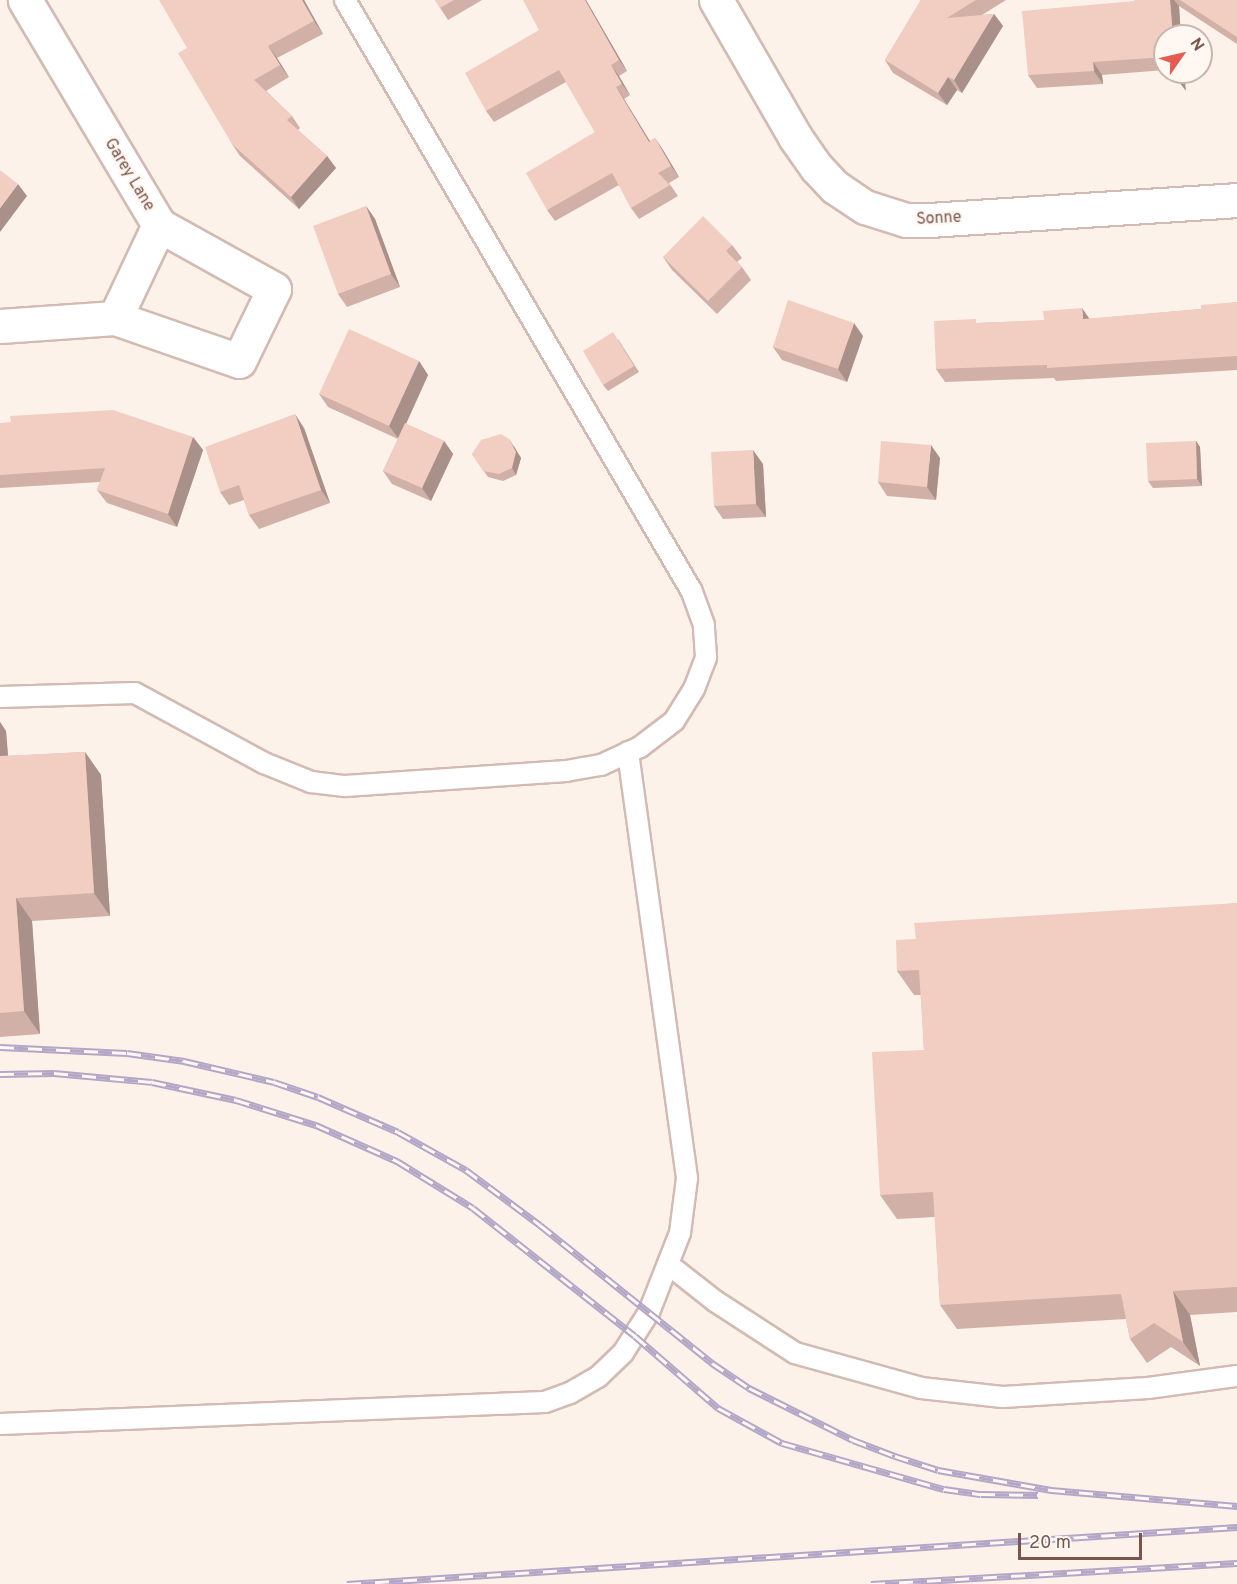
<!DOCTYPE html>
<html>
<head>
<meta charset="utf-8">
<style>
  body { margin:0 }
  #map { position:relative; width:1237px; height:1584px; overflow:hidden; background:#fcf2ea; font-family:Overpass,sans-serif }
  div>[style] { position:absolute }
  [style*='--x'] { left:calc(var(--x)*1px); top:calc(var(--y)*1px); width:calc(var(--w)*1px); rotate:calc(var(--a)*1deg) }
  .roads { filter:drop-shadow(2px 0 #d2bbb2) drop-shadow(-2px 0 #d2bbb2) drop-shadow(0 2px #d2bbb2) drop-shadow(0 -2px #d2bbb2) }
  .service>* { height:20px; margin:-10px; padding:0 10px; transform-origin:10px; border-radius:10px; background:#fff }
  .minor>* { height:33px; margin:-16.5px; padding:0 16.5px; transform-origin:16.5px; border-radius:16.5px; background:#fff }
  .rail>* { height:7px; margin-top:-3.5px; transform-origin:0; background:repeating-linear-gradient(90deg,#fff7f1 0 14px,#b3a7c7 0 28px); box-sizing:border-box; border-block:2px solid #b3a7c7 }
  .wall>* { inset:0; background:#d0b0a7 }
  .shaded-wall>* { inset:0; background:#a99088 }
  .building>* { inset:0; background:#f2cdc2 }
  span { translate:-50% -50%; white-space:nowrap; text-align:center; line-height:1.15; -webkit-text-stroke:4.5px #fff7f1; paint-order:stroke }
  .street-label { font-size:16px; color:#78554d }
  .north { position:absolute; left:1153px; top:24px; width:60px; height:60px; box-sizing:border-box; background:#fff7f1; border:2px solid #c9b6af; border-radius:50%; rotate:56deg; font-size:16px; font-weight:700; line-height:24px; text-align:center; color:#78554d }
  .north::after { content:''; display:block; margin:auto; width:21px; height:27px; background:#e45b52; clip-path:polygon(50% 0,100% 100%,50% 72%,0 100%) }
  .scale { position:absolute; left:1018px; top:1533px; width:124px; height:27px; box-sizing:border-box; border:3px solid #78554d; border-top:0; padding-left:8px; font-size:18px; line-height:21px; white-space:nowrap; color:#78554d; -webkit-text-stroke:4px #fff7f1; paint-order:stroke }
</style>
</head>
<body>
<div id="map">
  <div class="roads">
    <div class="service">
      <div style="--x:0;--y:697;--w:135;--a:-1.7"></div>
      <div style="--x:135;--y:693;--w:147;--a:28.5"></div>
      <div style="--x:264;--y:763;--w:51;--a:22"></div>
      <div style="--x:311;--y:782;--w:34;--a:7"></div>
      <div style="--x:345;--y:786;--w:222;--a:-3.9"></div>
      <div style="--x:566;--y:771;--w:36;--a:-10"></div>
      <div style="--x:601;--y:765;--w:43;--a:-24.8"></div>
      <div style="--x:640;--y:747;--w:43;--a:-37.4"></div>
      <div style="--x:674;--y:721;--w:38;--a:-58"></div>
      <div style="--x:694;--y:689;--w:34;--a:-69"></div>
      <div style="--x:706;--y:657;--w:32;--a:-94"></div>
      <div style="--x:704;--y:625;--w:37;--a:-110"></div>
      <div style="--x:691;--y:590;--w:684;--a:-120.39"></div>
      <div style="--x:668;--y:1264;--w:60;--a:38.2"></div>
      <div style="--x:715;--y:1301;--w:95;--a:33"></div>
      <div style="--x:795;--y:1353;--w:131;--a:15.5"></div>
      <div style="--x:921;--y:1388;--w:82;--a:6.3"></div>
      <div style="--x:1003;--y:1397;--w:145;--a:-3.6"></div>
      <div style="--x:1148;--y:1388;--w:90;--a:-7.7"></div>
      <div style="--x:0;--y:1424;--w:545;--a:-2.31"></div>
      <div style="--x:545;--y:1402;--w:27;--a:-20"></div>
      <div style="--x:570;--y:1393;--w:32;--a:-30"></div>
      <div style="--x:598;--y:1377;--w:35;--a:-44"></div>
      <div style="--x:623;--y:1353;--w:49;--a:-57.6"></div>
      <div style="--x:649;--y:1312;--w:85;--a:-68.6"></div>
      <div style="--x:680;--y:1233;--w:55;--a:-82.7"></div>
      <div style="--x:687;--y:1178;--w:430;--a:-97.9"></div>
    </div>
    <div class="minor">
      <div style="--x:716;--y:0;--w:158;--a:60"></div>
      <div style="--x:795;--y:137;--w:38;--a:55"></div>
      <div style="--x:817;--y:168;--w:26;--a:47"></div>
      <div style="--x:835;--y:187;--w:36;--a:34"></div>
      <div style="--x:865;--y:207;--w:43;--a:17.6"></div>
      <div style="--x:906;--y:220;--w:23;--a:0"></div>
      <div style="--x:929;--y:220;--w:309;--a:-3.7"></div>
      <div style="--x:115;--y:318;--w:131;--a:19.1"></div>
      <div style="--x:239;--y:361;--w:80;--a:-64.1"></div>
      <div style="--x:274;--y:289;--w:132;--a:-150.9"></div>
      <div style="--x:0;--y:326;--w:115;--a:-4"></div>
      <div style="--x:115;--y:318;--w:103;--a:-64.7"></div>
      <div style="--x:159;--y:225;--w:262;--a:-120.8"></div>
    </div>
  </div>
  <div class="rail">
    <div style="--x:0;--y:1047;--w:127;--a:2.7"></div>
    <div style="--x:127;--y:1053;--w:58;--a:8"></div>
    <div style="--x:184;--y:1061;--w:92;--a:13.1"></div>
    <div style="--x:274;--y:1082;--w:46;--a:18.8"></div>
    <div style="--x:318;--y:1097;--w:87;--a:23.6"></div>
    <div style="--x:398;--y:1132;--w:78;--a:29.2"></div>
    <div style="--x:466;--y:1170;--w:92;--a:36.6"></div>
    <div style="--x:540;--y:1225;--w:221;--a:38.7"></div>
    <div style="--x:712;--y:1363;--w:45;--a:34"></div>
    <div style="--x:749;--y:1388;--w:116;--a:26.6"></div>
    <div style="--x:853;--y:1440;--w:45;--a:20.9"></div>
    <div style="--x:895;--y:1456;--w:45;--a:18"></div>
    <div style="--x:938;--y:1470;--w:115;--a:10"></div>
    <div style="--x:1051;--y:1490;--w:187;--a:4.9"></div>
    <div style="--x:0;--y:1074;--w:54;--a:-1.1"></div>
    <div style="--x:54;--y:1073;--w:98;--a:5.2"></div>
    <div style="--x:152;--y:1082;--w:86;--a:12.1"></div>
    <div style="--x:236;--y:1100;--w:84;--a:17.4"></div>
    <div style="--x:316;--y:1125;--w:89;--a:24"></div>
    <div style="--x:397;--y:1161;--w:89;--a:31.7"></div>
    <div style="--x:473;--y:1208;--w:206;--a:38.3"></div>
    <div style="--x:635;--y:1336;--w:110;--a:40.9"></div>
    <div style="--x:718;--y:1408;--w:73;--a:28.7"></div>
    <div style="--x:782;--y:1443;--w:168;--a:15.9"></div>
    <div style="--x:944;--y:1489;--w:37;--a:8"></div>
    <div style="--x:981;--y:1494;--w:57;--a:1"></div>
    <div style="--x:347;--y:1584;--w:892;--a:-3.66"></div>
    <div style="--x:871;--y:1584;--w:367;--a:-3.3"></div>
  </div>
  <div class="wall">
    <div style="clip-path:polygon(304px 0,323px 34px,277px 58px,289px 77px,266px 91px,292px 116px,300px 128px,298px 130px,327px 156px,336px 168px,299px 209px,240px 156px,232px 144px,187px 48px)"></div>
    <div style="clip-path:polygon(435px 0,482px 0,448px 20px)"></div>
    <div style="clip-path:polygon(586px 0,627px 71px,619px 76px,630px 95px,624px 99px,650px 141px,655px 138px,663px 150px,679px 177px,669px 183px,678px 196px,639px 219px,631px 208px,619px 185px,555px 221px,547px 210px,595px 132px,566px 82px,494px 122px,486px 111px,539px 30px)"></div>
    <div style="clip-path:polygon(921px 0,1006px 0,982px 15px,994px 14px,1003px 26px,962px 93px,957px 90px,947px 105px,893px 73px,885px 60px)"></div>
    <div style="clip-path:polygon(1134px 0,1237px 0,1237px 44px,1179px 6px,1181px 36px,1165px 36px,1165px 70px,1102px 75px,1103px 84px,1037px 88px,1028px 75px,1134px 1px)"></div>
    <div style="clip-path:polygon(366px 206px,375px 219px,400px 287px,347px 307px,338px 294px)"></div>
    <div style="clip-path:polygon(732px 245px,742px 258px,737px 262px,742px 267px,751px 280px,717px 314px,672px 270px,663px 257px)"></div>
    <div style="clip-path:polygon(1237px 302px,1237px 370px,1056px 381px,1054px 378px,945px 382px,936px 369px,978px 323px,1089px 319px,1201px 309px)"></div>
    <div style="clip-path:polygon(863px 336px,847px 382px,782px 360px,773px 347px)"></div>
    <div style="clip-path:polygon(618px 339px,639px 372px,608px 391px,603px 385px)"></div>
    <div style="clip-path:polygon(419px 361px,428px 375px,406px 424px,444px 441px,453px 454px,431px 501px,392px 484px,383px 471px,398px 439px,328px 407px,319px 394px)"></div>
    <div style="clip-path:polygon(0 423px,193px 437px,203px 450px,177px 527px,107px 503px,97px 490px,100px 482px,0 488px)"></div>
    <div style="clip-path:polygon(304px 428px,330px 503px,259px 529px,249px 515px,244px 500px,229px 505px,220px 492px)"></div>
    <div style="clip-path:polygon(1196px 441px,1200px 447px,1202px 486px,1153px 488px,1148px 481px)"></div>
    <div style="clip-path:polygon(514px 446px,521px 458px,516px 475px,503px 481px,488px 477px,472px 454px)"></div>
    <div style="clip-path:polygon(940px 458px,936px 500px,887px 496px,878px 482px)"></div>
    <div style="clip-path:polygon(763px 464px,766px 517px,723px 519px,714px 506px)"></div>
    <div style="clip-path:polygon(0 722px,6px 731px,8px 756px,85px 752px,101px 775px,110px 916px,32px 921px,40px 1034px,0 1037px)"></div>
    <div style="clip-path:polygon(1237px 903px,1237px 1312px,1190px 1315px,1200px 1366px,1171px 1347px,1147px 1363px,1130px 1339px,1126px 1319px,957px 1329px,940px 1305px,935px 1217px,897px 1219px,880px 1195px,924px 1050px,921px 995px,914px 995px,897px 971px,916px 939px)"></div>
  </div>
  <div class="shaded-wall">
    <div style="clip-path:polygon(302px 0,304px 0,323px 34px,314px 21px)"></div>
    <div style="clip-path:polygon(585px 0,586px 0,627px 71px,619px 60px)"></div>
    <div style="clip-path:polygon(1170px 0,1174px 0,1179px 6px,1181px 36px,1173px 36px)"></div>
    <div style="clip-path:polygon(994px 14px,1003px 26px,962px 93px,954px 80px)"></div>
    <div style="clip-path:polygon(268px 46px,277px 58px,289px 77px,280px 65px)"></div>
    <div style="clip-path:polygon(1093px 62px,1102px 75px,1103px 84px,1094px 71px)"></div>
    <div style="clip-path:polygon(611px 65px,619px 76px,630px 95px,622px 84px)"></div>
    <div style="clip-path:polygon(1176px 72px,1184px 72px,1186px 91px,1176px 78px)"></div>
    <div style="clip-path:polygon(948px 77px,957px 90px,947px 105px,938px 93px)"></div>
    <div style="clip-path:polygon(616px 87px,624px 99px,657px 153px,649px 142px)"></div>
    <div style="clip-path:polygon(655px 138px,663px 150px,679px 177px,671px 166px)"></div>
    <div style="clip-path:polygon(327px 156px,336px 168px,299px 209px,291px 197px)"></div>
    <div style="clip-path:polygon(18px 184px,27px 196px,0 232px,0 208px)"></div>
    <div style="clip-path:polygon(366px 206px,375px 219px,400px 287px,391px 274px)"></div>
    <div style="clip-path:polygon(1082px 308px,1091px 321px,1083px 319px)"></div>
    <div style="clip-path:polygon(854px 323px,863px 336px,847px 382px,838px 369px)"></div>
    <div style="clip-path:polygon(419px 361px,428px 375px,399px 439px,389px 426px)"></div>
    <div style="clip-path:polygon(295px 414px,304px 428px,330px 503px,321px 490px)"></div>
    <div style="clip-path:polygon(193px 437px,203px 450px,177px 527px,168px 514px)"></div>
    <div style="clip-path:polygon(509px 439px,521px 458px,516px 475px,512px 468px)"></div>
    <div style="clip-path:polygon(444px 441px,453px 454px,431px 501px,422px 488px)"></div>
    <div style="clip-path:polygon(1196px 441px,1200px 447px,1202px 486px,1197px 479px)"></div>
    <div style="clip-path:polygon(931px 445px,940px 458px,936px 500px,927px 487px)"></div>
    <div style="clip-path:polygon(753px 450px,763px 464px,766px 517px,756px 504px)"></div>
    <div style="clip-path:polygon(0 722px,6px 731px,10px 780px,0 766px)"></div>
    <div style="clip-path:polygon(85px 752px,101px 775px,110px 916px,94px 893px)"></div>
    <div style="clip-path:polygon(16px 898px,32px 921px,40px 1034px,24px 1011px)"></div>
    <div style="clip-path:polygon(1173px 1291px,1190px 1315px,1200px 1366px,1183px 1342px)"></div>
  </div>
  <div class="building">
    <div style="clip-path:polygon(159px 0,302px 0,314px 21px,268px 46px,280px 65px,254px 80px,292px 116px,287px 120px,327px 156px,291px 197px,232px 144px,178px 53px,187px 48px)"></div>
    <div style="clip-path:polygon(435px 0,454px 0,440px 8px)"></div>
    <div style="clip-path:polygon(523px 0,585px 0,619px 60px,611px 65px,622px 84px,616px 87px,649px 142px,655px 138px,671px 166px,658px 173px,670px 185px,631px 208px,612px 173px,547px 210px,526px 173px,595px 132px,559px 70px,486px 111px,465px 73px,539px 30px)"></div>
    <div style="clip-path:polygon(921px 0,976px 0,947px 18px,994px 14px,954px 80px,948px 77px,938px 93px,885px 60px)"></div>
    <div style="clip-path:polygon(1134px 0,1170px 0,1173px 36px,1165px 36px,1165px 57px,1093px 62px,1094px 71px,1028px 75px,1022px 11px,1134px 1px)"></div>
    <div style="clip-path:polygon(1180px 0,1237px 0,1237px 37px)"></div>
    <div style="clip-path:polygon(0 170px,18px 184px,0 208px)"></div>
    <div style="clip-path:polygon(366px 206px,391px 274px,338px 294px,313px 226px)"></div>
    <div style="clip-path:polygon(703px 216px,732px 245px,726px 251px,742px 267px,708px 301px,663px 257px)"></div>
    <div style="clip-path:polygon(788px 300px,854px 323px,838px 369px,773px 347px)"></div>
    <div style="clip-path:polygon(1237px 302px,1237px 356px,1047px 368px,1047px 365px,936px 369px,934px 321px,976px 319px,976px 323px,1044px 320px,1043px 311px,1082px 308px,1083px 319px,1201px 309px,1201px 305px)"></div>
    <div style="clip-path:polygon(349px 329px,419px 361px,389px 426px,319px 394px)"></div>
    <div style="clip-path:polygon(613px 332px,634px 366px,603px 385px,583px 351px)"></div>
    <div style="clip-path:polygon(113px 410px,193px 437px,168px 514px,97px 490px,105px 468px,0 475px,0 423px,11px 422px,10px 416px)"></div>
    <div style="clip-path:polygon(295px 414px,321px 490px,249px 515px,239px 485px,220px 492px,205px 447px)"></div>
    <div style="clip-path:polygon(405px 423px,444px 441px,422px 488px,383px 471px)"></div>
    <div style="clip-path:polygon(501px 434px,509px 439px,516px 452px,512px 468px,499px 474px,483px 471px,472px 454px,481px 440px)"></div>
    <div style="clip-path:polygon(881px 441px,931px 445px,927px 487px,878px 482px)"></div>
    <div style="clip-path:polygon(1196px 441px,1197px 479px,1148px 481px,1146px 443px)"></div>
    <div style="clip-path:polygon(753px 450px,756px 504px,714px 506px,711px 452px)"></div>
    <div style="clip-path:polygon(85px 752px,94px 893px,16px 898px,24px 1011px,0 1013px,0 756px)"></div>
    <div style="clip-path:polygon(1237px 903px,1237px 1287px,1173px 1291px,1183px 1342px,1154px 1323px,1130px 1339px,1121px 1294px,940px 1305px,933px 1192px,880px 1195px,872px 1052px,924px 1050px,919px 970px,897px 971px,896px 940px,916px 939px,914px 923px)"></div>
  </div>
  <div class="street-label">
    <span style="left:129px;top:175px;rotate:59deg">Garey Lane</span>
    <span style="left:939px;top:219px;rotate:-3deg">Sonne</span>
  </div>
  <div class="north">N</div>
  <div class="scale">20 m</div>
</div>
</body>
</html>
